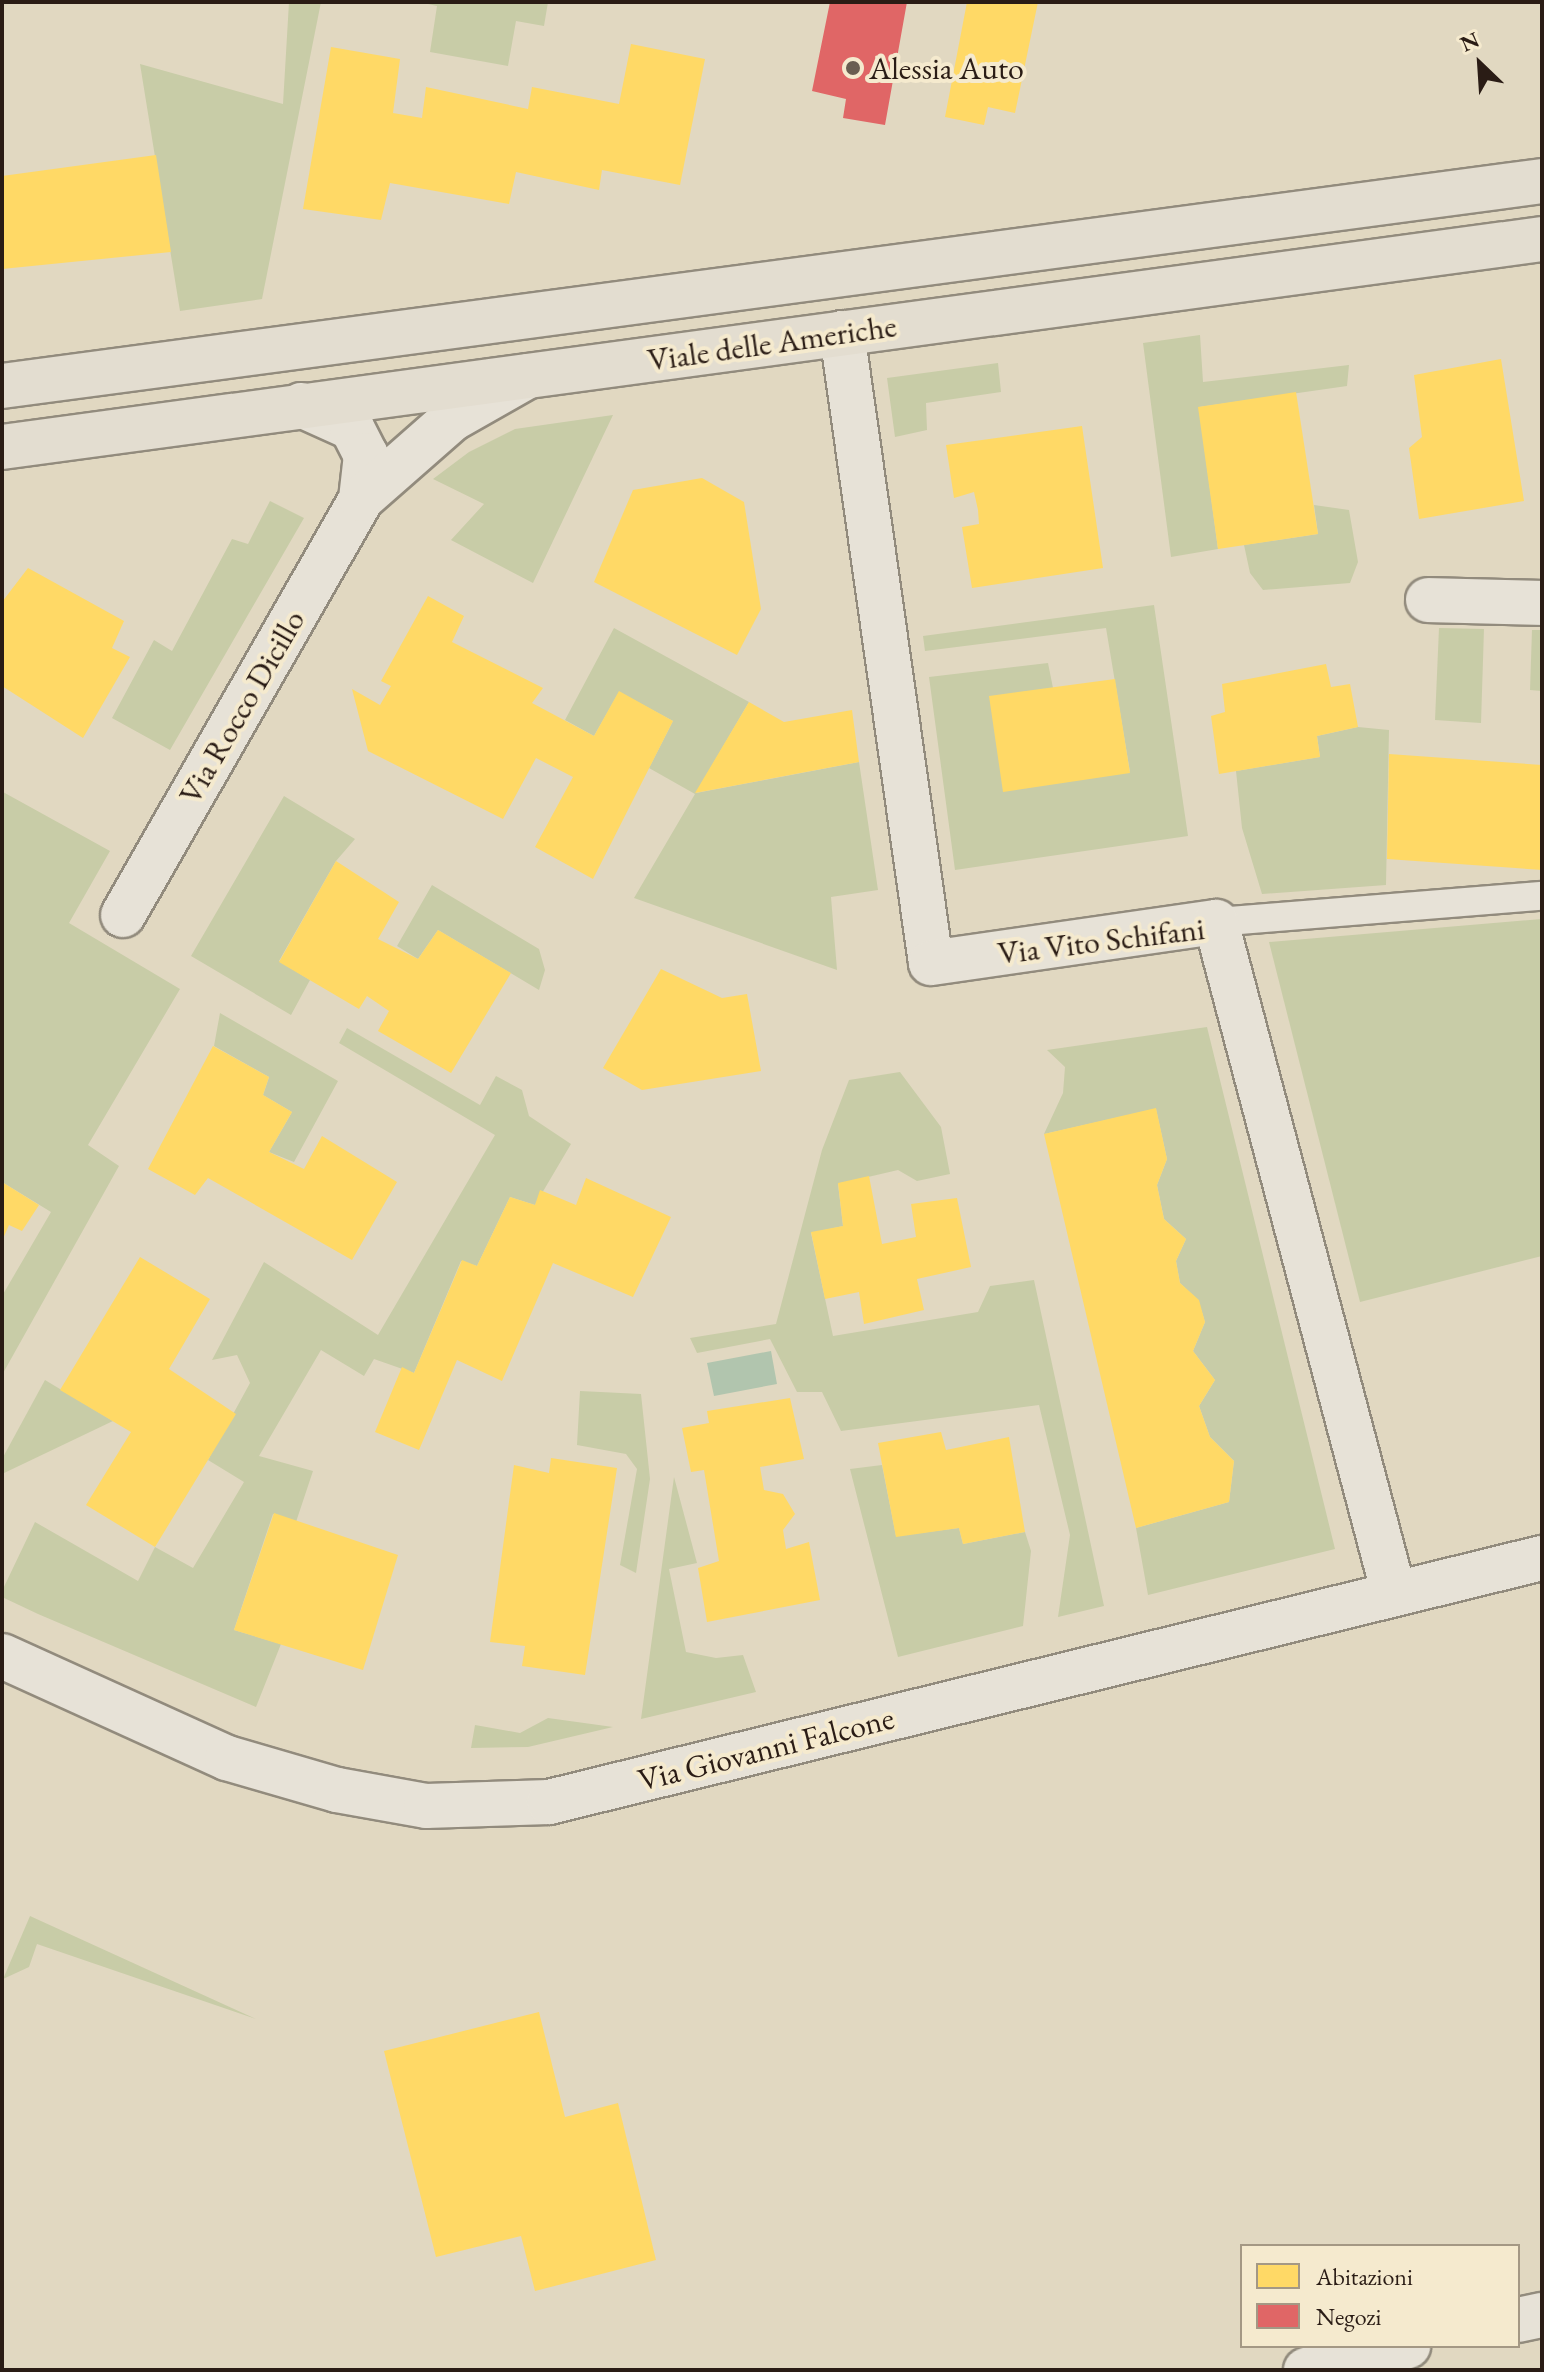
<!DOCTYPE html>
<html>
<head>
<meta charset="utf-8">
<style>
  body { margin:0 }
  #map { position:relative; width:1544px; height:2372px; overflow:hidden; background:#e1d8c1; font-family:"EB Garamond",serif }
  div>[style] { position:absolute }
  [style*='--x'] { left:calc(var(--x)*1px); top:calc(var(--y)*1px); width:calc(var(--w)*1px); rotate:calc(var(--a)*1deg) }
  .green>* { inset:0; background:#c8cca7 }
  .water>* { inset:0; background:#b1c5ae }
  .homes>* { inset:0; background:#ffd966 }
  .shops>* { inset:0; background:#e06666 }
  .roads { filter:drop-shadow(2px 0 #928b7d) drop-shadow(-2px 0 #928b7d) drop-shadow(0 2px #928b7d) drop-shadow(0 -2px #928b7d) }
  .lane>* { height:28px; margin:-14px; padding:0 14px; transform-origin:14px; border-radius:14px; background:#e7e2d7 }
  .street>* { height:44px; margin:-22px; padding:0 22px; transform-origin:22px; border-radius:22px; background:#e7e2d7 }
  .primary>* { height:44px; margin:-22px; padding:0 22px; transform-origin:22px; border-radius:22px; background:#e3ddd0 }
  .dots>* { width:22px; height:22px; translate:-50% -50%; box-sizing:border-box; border:4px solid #f5eace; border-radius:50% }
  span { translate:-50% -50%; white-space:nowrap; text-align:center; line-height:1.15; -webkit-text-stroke:8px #f5eace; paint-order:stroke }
  .poi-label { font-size:32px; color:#2a1c15 }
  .left { translate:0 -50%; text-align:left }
  .street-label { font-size:32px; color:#2a1c15 }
  .frame { position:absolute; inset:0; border:4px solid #2a1c15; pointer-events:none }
  .legend { position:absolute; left:1240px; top:2244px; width:280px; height:104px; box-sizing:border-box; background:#f5eace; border:2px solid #a49884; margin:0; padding:10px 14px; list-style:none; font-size:24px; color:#2a1c15 }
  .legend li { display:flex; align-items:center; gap:16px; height:40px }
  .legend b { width:40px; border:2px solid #a49884 }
  .north { position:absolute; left:1440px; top:24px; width:80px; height:80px; -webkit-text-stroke:6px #f5eace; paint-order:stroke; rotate:335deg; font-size:22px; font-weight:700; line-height:32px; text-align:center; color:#2a1c15 }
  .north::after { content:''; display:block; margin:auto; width:28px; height:36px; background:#2a1c15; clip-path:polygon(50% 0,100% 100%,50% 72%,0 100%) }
</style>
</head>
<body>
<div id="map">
  <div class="green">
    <div style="clip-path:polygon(289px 2px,321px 2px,262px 299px,180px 311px,140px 64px,283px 104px)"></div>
    <div style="clip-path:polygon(419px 2px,548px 2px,544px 26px,516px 21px,508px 66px,430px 52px,437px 6px)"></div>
    <div style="clip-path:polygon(1200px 335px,1203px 382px,1349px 365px,1347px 386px,1199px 407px,1218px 549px,1171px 557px,1143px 343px)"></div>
    <div style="clip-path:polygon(998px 363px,1001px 392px,926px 403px,927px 430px,895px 437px,887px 378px)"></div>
    <div style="clip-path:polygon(613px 415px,533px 583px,451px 540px,484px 504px,433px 479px,469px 452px,515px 429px)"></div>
    <div style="clip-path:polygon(270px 501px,304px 518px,170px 750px,112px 718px,154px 640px,172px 651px,232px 539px,248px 544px)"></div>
    <div style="clip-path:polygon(1314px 505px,1349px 510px,1358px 562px,1350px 583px,1263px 590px,1250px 573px,1244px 545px,1318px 534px)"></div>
    <div style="clip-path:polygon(1154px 605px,1188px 836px,955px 870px,929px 677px,1048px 663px,1053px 688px,1130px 772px,1106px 628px,925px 651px,923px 636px)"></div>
    <div style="clip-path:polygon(614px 628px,749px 702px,696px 793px,859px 762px,878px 890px,831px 897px,837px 970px,634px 898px,695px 794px,649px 768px,673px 721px,619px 692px,594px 736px,565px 720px)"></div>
    <div style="clip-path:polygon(1439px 628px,1484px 629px,1481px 723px,1435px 720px)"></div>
    <div style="clip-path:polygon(1532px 630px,1542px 630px,1542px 691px,1530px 690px)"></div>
    <div style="clip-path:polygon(1358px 727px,1389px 730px,1386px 885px,1262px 894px,1242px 828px,1236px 771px,1320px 757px,1317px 736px)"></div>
    <div style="clip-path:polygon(3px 792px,110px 851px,69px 923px,180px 989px,88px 1145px,119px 1166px,2px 1375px,2px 1296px,51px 1212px,2px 1182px)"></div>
    <div style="clip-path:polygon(284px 796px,355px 839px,336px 861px,279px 961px,310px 980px,291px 1015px,191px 956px)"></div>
    <div style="clip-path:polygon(432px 885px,539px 949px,545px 970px,539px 990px,438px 930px,418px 959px,397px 946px)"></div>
    <div style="clip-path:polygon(1542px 919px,1542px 1256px,1360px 1302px,1269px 942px)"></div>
    <div style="clip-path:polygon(220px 1013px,338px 1081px,294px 1162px,269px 1152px,292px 1112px,263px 1095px,269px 1077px,214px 1046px)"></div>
    <div style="clip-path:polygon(1207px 1027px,1335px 1549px,1148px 1595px,1136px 1528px,1229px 1502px,1234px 1461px,1210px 1437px,1199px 1406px,1215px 1380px,1193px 1351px,1205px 1322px,1198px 1300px,1180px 1283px,1176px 1261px,1186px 1239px,1164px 1219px,1157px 1185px,1167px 1159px,1156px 1109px,1044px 1134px,1063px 1093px,1065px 1067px,1047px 1050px)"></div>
    <div style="clip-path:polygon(347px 1028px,480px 1105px,496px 1076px,522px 1090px,529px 1116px,571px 1144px,535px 1205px,510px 1197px,477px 1266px,461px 1261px,414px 1373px,374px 1359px,364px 1376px,321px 1350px,259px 1456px,313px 1471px,296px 1522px,273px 1514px,234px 1630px,281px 1644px,256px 1707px,38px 1614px,2px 1597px,2px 1591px,35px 1522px,138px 1581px,155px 1547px,193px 1568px,244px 1482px,208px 1460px,250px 1383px,237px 1355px,212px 1360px,264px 1262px,378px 1335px,495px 1135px,339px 1043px)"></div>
    <div style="clip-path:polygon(900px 1072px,941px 1127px,950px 1174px,917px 1181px,898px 1170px,838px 1184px,843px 1226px,811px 1233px,833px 1336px,978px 1312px,990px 1286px,1034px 1280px,1104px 1606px,1058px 1617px,1070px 1535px,1039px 1405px,841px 1431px,822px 1392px,797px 1392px,770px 1339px,697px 1353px,690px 1338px,776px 1324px,822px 1150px,849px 1080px)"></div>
    <div style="clip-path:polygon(45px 1380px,113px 1421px,2px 1474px,2px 1459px)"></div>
    <div style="clip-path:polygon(580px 1391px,641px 1394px,650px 1479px,636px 1573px,620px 1565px,637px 1469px,626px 1454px,577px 1445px)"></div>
    <div style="clip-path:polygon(882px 1465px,896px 1536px,959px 1528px,963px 1544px,1025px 1532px,1031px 1551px,1023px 1626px,898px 1657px,850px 1469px)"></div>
    <div style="clip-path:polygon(674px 1477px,697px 1563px,669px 1569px,686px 1652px,716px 1658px,743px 1655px,756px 1692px,641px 1719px)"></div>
    <div style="clip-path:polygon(548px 1718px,613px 1727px,528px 1747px,471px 1748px,475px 1725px,520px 1733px)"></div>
    <div style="clip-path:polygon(30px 1916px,256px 2019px,37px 1944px,29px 1967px,3px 1979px)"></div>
  </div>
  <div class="water">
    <div style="clip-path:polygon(771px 1351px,777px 1384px,714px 1396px,707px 1363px)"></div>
  </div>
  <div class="homes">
    <div style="clip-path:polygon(967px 2px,1038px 2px,1015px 113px,988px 107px,984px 125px,945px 117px)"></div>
    <div style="clip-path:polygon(631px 44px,705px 59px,680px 185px,602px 170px,599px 190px,516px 172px,509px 204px,390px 183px,381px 220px,303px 209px,331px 47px,400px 59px,393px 113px,422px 118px,426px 87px,528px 109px,532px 87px,619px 104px)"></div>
    <div style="clip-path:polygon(156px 155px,171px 252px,2px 269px,2px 176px)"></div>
    <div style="clip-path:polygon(1501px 359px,1524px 501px,1419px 519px,1409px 448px,1422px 437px,1414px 375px)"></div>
    <div style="clip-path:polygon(1296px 392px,1318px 534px,1218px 549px,1198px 407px)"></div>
    <div style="clip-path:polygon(1082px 426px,1103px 568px,972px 588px,962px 527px,979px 524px,978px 510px,974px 492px,954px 498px,946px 445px)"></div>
    <div style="clip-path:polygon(702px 478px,744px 502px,761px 609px,737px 655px,594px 582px,633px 490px)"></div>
    <div style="clip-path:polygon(28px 568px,124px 621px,112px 648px,130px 657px,83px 738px,2px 686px,2px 602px)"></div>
    <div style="clip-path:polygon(428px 596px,464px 616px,452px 642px,543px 688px,532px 703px,594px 736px,619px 691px,673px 721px,593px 879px,535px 847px,573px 777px,536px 758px,503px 819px,368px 751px,352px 689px,380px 705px,391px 686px,381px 681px)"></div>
    <div style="clip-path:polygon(1326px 664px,1331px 687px,1350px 684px,1358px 727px,1317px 736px,1320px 757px,1219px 774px,1211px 716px,1225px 712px,1222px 684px)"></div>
    <div style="clip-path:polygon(1115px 679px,1130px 773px,1003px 792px,989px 696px)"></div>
    <div style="clip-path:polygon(749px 702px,784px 722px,852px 710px,859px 762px,695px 793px)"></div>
    <div style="clip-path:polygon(1389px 754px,1542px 765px,1542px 870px,1387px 859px)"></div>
    <div style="clip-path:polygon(336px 861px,399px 902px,378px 939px,418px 959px,438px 930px,511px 973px,451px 1073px,378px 1031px,389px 1011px,367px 996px,359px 1009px,279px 962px)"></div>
    <div style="clip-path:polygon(661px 969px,722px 998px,747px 994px,761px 1071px,642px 1090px,603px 1068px)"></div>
    <div style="clip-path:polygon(213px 1046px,269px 1077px,263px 1095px,292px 1112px,269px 1152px,304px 1169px,322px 1136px,397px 1182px,352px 1260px,208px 1178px,195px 1195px,148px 1169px)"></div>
    <div style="clip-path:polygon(1156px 1108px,1167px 1159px,1157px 1185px,1164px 1219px,1186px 1239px,1176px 1261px,1180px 1283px,1199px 1300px,1205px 1322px,1193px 1351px,1215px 1380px,1199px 1406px,1210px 1437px,1234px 1461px,1229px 1502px,1136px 1528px,1044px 1134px)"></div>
    <div style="clip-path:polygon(869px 1176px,882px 1244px,916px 1237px,911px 1204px,957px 1198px,971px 1267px,917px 1279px,924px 1310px,864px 1324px,859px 1292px,825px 1299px,811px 1232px,843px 1226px,838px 1183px)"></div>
    <div style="clip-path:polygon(586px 1178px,671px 1217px,633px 1297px,553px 1263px,502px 1381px,457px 1360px,419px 1450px,375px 1432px,402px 1367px,414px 1373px,462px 1260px,477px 1266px,510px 1197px,535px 1205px,540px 1190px,576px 1205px)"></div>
    <div style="clip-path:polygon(2px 1182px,39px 1205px,22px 1231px,9px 1225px,2px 1241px)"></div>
    <div style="clip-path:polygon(140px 1257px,210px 1299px,169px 1369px,236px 1414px,155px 1547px,86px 1505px,131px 1432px,60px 1390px)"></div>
    <div style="clip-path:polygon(790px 1398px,804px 1459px,760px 1467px,764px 1490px,783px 1494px,795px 1514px,783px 1530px,786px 1549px,809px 1542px,820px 1600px,707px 1622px,698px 1568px,719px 1561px,704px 1470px,691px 1472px,682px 1428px,709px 1423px,707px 1411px)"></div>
    <div style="clip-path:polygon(941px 1432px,946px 1450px,1009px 1437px,1025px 1532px,963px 1544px,959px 1528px,896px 1537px,878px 1443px)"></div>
    <div style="clip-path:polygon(551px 1458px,617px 1468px,585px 1675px,522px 1666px,525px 1646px,490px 1642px,514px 1465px,549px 1473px)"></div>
    <div style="clip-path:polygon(274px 1513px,398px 1555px,363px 1670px,234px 1630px)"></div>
    <div style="clip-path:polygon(539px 2012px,565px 2117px,618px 2103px,656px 2260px,535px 2291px,521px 2236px,436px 2257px,384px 2051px)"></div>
  </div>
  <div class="shops">
    <div style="clip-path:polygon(830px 2px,907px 2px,885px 125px,843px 118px,846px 99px,812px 91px)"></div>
  </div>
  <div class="roads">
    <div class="lane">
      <div style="--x:1216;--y:922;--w:327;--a:-4.6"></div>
    </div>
    <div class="street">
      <div style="--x:842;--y:333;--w:636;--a:81.96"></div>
      <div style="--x:931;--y:963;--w:288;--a:-8.2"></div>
      <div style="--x:1216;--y:922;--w:695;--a:75.16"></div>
      <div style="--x:301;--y:405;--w:56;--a:24.3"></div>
      <div style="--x:352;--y:428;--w:30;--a:63"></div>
      <div style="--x:366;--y:455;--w:44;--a:96.5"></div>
      <div style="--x:1428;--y:600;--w:114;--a:1.5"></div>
      <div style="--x:123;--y:915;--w:479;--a:-60.2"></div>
      <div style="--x:361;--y:499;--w:121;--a:-41.3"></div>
      <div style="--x:452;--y:419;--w:87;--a:-29.5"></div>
      <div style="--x:2;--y:1656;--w:247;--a:24.4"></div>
      <div style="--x:227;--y:1758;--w:115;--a:16.2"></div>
      <div style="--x:337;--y:1790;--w:90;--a:10.2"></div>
      <div style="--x:426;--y:1806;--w:123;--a:-1.9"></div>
      <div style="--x:549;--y:1802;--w:1023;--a:-13.81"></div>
      <div style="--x:1518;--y:2320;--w:25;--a:-12"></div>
      <div style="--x:1306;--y:2370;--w:105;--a:-13.2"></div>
    </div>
    <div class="primary">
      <div style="--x:2;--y:386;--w:1554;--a:-7.58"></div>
      <div style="--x:2;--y:447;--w:1554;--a:-7.69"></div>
    </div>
  </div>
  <div class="dots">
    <div style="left:853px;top:68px;background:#6a5e51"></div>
  </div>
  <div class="poi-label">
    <span class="left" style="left:869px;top:68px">Alessia Auto</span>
  </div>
  <div class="street-label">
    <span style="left:772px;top:343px;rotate:-8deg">Viale delle Americhe</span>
    <span style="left:242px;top:707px;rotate:-60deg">Via Rocco Dicillo</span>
    <span style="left:1101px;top:941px;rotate:-7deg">Via Vito Schifani</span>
    <span style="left:766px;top:1749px;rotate:-14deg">Via Giovanni Falcone</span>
  </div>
  <div class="frame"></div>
  <ul class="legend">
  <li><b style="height:22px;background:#ffd966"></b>Abitazioni</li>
  <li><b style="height:22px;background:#e06666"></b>Negozi</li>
  </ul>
  <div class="north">N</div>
</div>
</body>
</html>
